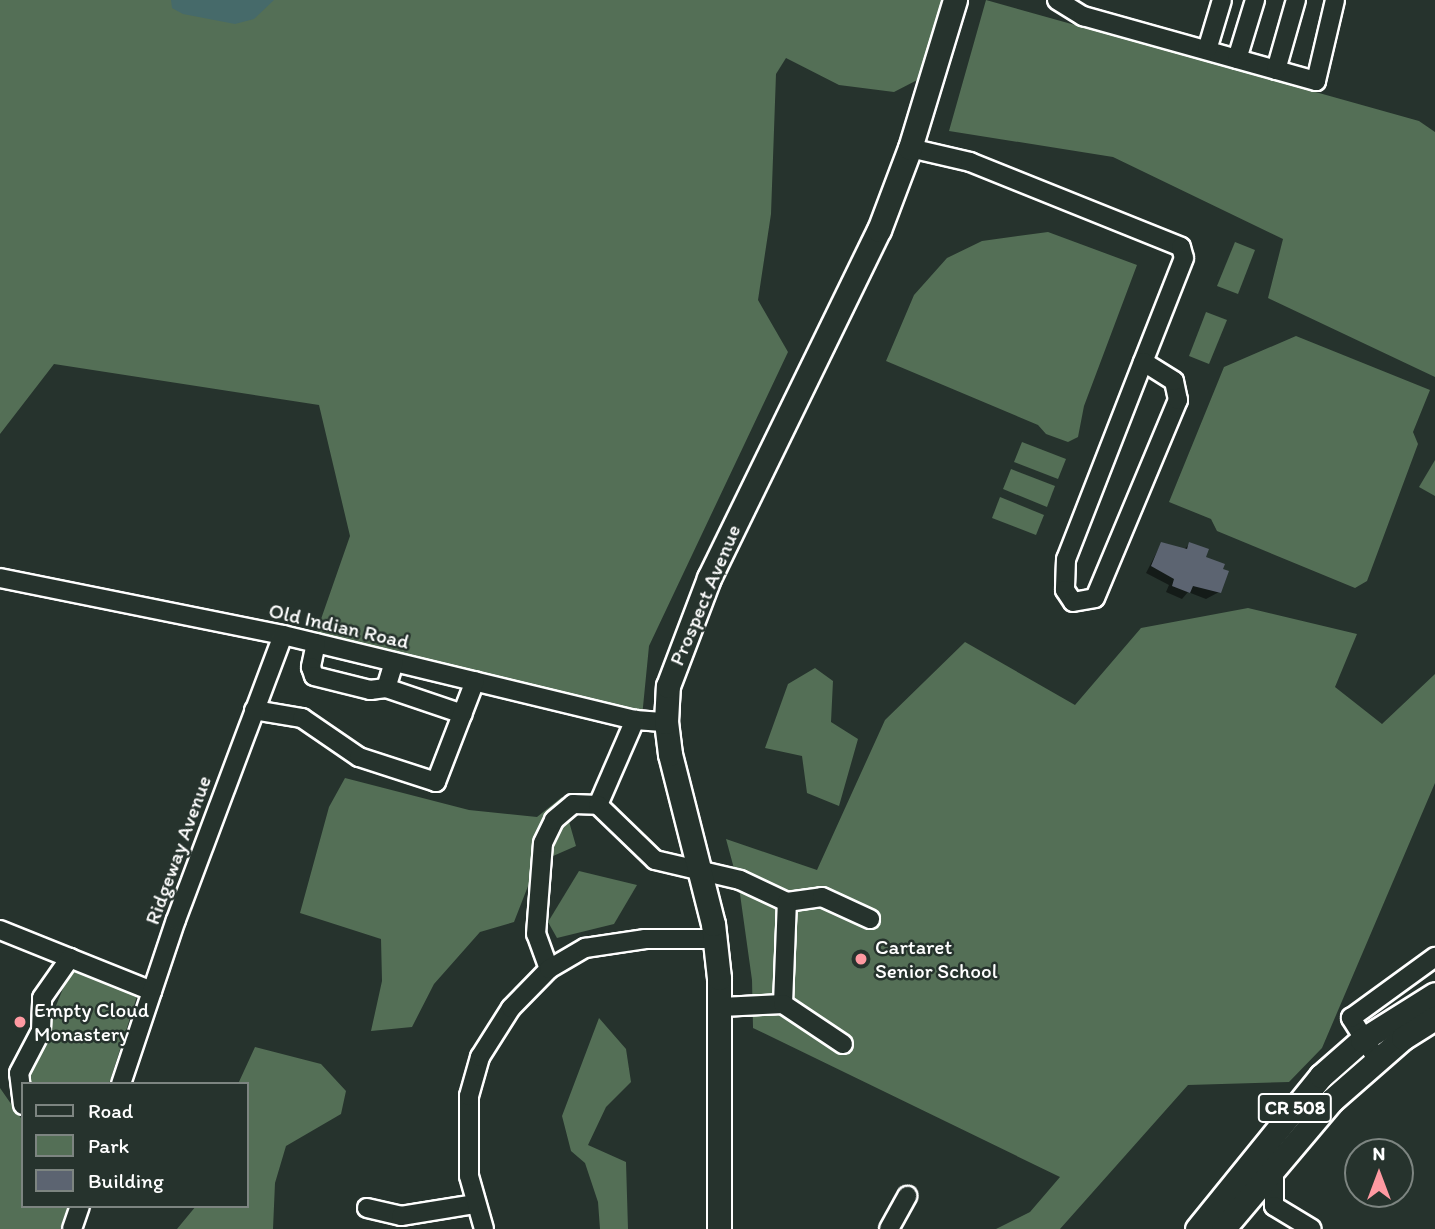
<!DOCTYPE html>
<html>
<head>
<meta charset="utf-8">
<style>
  body { margin:0 }
  #map { position:relative; width:1435px; height:1229px; overflow:hidden; background:#26332d; font-family:Itim,sans-serif }
  div>[style] { position:absolute }
  [style*='--x'] { left:calc(var(--x)*1px); top:calc(var(--y)*1px); width:calc(var(--w)*1px); rotate:calc(var(--a)*1deg) }
  .green>* { inset:0; background:#546f56 }
  .water>* { inset:0; background:#466a6a }
  .shadow>* { inset:0; background:#0007 }
  .building>* { inset:0; background:#5c6471 }
  .roads { filter:drop-shadow(2px 0 #fff) drop-shadow(-2px 0 #fff) drop-shadow(0 2px #fff) drop-shadow(0 -2px #fff) }
  .minor>* { height:18px; margin:-9px; padding:0 9px; transform-origin:9px; border-radius:9px; background:#26332d }
  .major>* { height:23px; margin:-11.5px; padding:0 11.5px; transform-origin:11.5px; border-radius:11.5px; background:#26332d }
  .dots>* { width:19px; height:19px; translate:-50% -50%; box-sizing:border-box; border:4px solid #26332d; border-radius:50% }
  span { translate:-50% -50%; white-space:nowrap; text-align:center; line-height:1.15; -webkit-text-stroke:5px #26332d; paint-order:stroke }
  .shield-label span { padding:2px 5px; background:#26332d; border:2px solid; border-radius:5px; -webkit-text-stroke-width:0 }
  .shield-label { font-size:19px; color:#fff; font-weight:700 }
  .street-label { font-size:21px; color:#fff }
  .poi-label { font-size:21px; color:#fff }
  .left { translate:0 -50%; text-align:left }
  .legend { position:absolute; left:21px; top:1082px; width:228px; height:126px; box-sizing:border-box; background:#26332d; border:2px solid #7d8581; margin:0; padding:9px 12px; list-style:none; font-size:21px; color:#fff }
  .legend li { display:flex; align-items:center; gap:14px; height:35px }
  .legend b { width:35px; border:2px solid #7d8581 }
  .north { position:absolute; left:1344px; top:1138px; width:70px; height:70px; box-sizing:border-box; background:#26332d; border:2px solid #7d8581; border-radius:50%; rotate:0deg; font-size:19px; font-weight:700; line-height:28px; text-align:center; color:#fff }
  .north::after { content:''; display:block; margin:auto; width:24px; height:32px; background:#ff9aa2; clip-path:polygon(50% 0,100% 100%,50% 72%,0 100%) }
</style>
</head>
<body>
<div id="map">
  <div class="green">
    <div style="clip-path:polygon(0 0,945px 0,925px 76px,894px 92px,839px 85px,786px 58px,776px 74px,771px 214px,758px 300px,788px 352px,649px 646px,642px 717px,313px 642px,350px 536px,319px 405px,54px 364px,0 434px)"></div>
    <div style="clip-path:polygon(986px 0,1419px 121px,1435px 132px,1435px 377px,1268px 298px,1283px 239px,1113px 157px,949px 131px)"></div>
    <div style="clip-path:polygon(1048px 232px,1137px 265px,1084px 406px,1078px 437px,1068px 442px,1046px 434px,1038px 425px,886px 361px,914px 295px,947px 258px,982px 241px)"></div>
    <div style="clip-path:polygon(1235px 242px,1255px 250px,1238px 294px,1217px 286px)"></div>
    <div style="clip-path:polygon(1206px 312px,1227px 320px,1209px 364px,1189px 356px)"></div>
    <div style="clip-path:polygon(1296px 336px,1430px 390px,1413px 432px,1418px 444px,1367px 581px,1355px 588px,1217px 531px,1211px 519px,1169px 502px,1224px 367px)"></div>
    <div style="clip-path:polygon(1022px 442px,1066px 459px,1058px 479px,1014px 462px)"></div>
    <div style="clip-path:polygon(1435px 460px,1435px 496px,1419px 487px)"></div>
    <div style="clip-path:polygon(1011px 469px,1055px 486px,1047px 507px,1003px 489px)"></div>
    <div style="clip-path:polygon(1000px 497px,1044px 515px,1036px 535px,992px 518px)"></div>
    <div style="clip-path:polygon(1248px 608px,1357px 634px,1335px 687px,1382px 724px,1435px 674px,1435px 783px,1322px 1048px,1289px 1082px,1188px 1085px,1060px 1229px,996px 1229px,1030px 1212px,1060px 1177px,753px 1028px,752px 980px,739px 887px,726px 839px,817px 870px,885px 720px,965px 642px,1075px 705px,1141px 628px)"></div>
    <div style="clip-path:polygon(815px 668px,833px 681px,831px 722px,858px 739px,839px 806px,807px 793px,802px 756px,765px 748px,788px 684px)"></div>
    <div style="clip-path:polygon(345px 778px,469px 810px,537px 817px,562px 797px,576px 846px,537px 863px,514px 922px,480px 932px,434px 984px,412px 1027px,371px 1031px,382px 981px,381px 939px,300px 913px,329px 807px)"></div>
    <div style="clip-path:polygon(579px 871px,637px 885px,614px 924px,557px 938px,548px 922px)"></div>
    <div style="clip-path:polygon(71px 969px,139px 990px,109px 1084px,24px 1084px)"></div>
    <div style="clip-path:polygon(599px 1018px,626px 1049px,631px 1082px,606px 1107px,588px 1145px,626px 1162px,628px 1229px,600px 1229px,598px 1202px,585px 1163px,571px 1151px,562px 1116px)"></div>
    <div style="clip-path:polygon(255px 1047px,321px 1064px,346px 1091px,341px 1114px,286px 1146px,275px 1183px,273px 1229px,177px 1229px,196px 1206px,247px 1206px,247px 1084px,238px 1084px)"></div>
    <div style="clip-path:polygon(0 1088px,23px 1121px,23px 1206px,68px 1206px,60px 1229px,0 1229px)"></div>
  </div>
  <div class="water">
    <div style="clip-path:polygon(171px 0,274px 0,254px 19px,235px 24px,183px 14px,172px 8px)"></div>
  </div>
  <div class="shadow">
    <div style="clip-path:polygon(1161px 544px,1183px 550px,1190px 544px,1204px 558px,1219px 592px,1206px 599px,1188px 592px,1182px 599px,1166px 592px,1169px 585px,1146px 573px)"></div>
  </div>
  <div class="building">
    <div style="clip-path:polygon(1161px 542px,1187px 549px,1189px 542px,1209px 549px,1206px 557px,1225px 564px,1223px 569px,1229px 571px,1221px 593px,1193px 586px,1190px 593px,1172px 586px,1174px 579px,1151px 566px)"></div>
  </div>
  <div class="roads">
    <div class="minor">
      <div style="--x:1057;--y:0;--w:31;--a:32"></div>
      <div style="--x:1083;--y:16;--w:242;--a:15.6"></div>
      <div style="--x:1316;--y:81;--w:83;--a:-76.8"></div>
      <div style="--x:1207;--y:50;--w:52;--a:-73.3"></div>
      <div style="--x:1237;--y:59;--w:62;--a:-73"></div>
      <div style="--x:1276;--y:70;--w:73;--a:-74.1"></div>
      <div style="--x:910;--y:148;--w:62;--a:13.1"></div>
      <div style="--x:970;--y:162;--w:227;--a:21.9"></div>
      <div style="--x:1181;--y:247;--w:11;--a:75"></div>
      <div style="--x:1184;--y:258;--w:112;--a:111.5"></div>
      <div style="--x:1143;--y:362;--w:212;--a:111.3"></div>
      <div style="--x:1066;--y:559;--w:31;--a:92"></div>
      <div style="--x:1065;--y:590;--w:14;--a:56"></div>
      <div style="--x:1073;--y:602;--w:22;--a:-10"></div>
      <div style="--x:1095;--y:598;--w:215;--a:-67.3"></div>
      <div style="--x:1178;--y:400;--w:19;--a:-102"></div>
      <div style="--x:1174;--y:381;--w:36;--a:-148"></div>
      <div style="--x:0;--y:578;--w:289;--a:11.4"></div>
      <div style="--x:283;--y:635;--w:362;--a:13.6"></div>
      <div style="--x:635;--y:720;--w:31;--a:4"></div>
      <div style="--x:316;--y:643;--w:25;--a:102"></div>
      <div style="--x:311;--y:667;--w:9;--a:72"></div>
      <div style="--x:314;--y:676;--w:58;--a:14"></div>
      <div style="--x:370;--y:690;--w:16;--a:-7"></div>
      <div style="--x:394;--y:662;--w:27;--a:107"></div>
      <div style="--x:386;--y:688;--w:81;--a:18.7"></div>
      <div style="--x:254;--y:710;--w:49;--a:9.5"></div>
      <div style="--x:302;--y:718;--w:69;--a:34.4"></div>
      <div style="--x:359;--y:757;--w:81;--a:18"></div>
      <div style="--x:436;--y:782;--w:108;--a:-68.9"></div>
      <div style="--x:598;--y:805;--w:93;--a:-66.5"></div>
      <div style="--x:0;--y:930;--w:164;--a:21.9"></div>
      <div style="--x:549;--y:969;--w:37;--a:-110"></div>
      <div style="--x:536;--y:934;--w:91;--a:-85.6"></div>
      <div style="--x:543;--y:843;--w:25;--a:-64"></div>
      <div style="--x:554;--y:820;--w:25;--a:-40"></div>
      <div style="--x:573;--y:804;--w:25;--a:2"></div>
      <div style="--x:598;--y:805;--w:79;--a:44"></div>
      <div style="--x:655;--y:860;--w:87;--a:13.2"></div>
      <div style="--x:740;--y:880;--w:52;--a:25.1"></div>
      <div style="--x:787;--y:902;--w:35;--a:-8"></div>
      <div style="--x:822;--y:897;--w:53;--a:24.6"></div>
      <div style="--x:783;--y:1004;--w:102;--a:-87.8"></div>
      <div style="--x:721;--y:1007;--w:62;--a:-2.8"></div>
      <div style="--x:783;--y:1004;--w:72;--a:33.7"></div>
      <div style="--x:1377;--y:1059;--w:49;--a:-122.4"></div>
      <div style="--x:1351;--y:1018;--w:104;--a:-36"></div>
      <div style="--x:121;--y:1084;--w:173;--a:-71.5"></div>
      <div style="--x:176;--y:920;--w:304;--a:-69.4"></div>
      <div style="--x:23;--y:1105;--w:32;--a:-97"></div>
      <div style="--x:19;--y:1073;--w:47;--a:-62.4"></div>
      <div style="--x:41;--y:1031;--w:33;--a:-88"></div>
      <div style="--x:42;--y:998;--w:49;--a:-55"></div>
      <div style="--x:1274;--y:1168;--w:38;--a:90"></div>
      <div style="--x:1274;--y:1206;--w:44;--a:31.2"></div>
      <div style="--x:367;--y:1208;--w:35;--a:13"></div>
      <div style="--x:401;--y:1216;--w:74;--a:-9.3"></div>
      <div style="--x:72;--y:1229;--w:24;--a:-71"></div>
      <div style="--x:484;--y:1229;--w:55;--a:-105.8"></div>
      <div style="--x:469;--y:1176;--w:80;--a:-90"></div>
      <div style="--x:469;--y:1096;--w:41;--a:-74.2"></div>
      <div style="--x:480;--y:1057;--w:58;--a:-57.7"></div>
      <div style="--x:511;--y:1008;--w:54;--a:-45.7"></div>
      <div style="--x:549;--y:969;--w:42;--a:-30.3"></div>
      <div style="--x:585;--y:948;--w:61;--a:-8.5"></div>
      <div style="--x:645;--y:939;--w:70;--a:0"></div>
      <div style="--x:889;--y:1229;--w:38;--a:-61"></div>
    </div>
    <div class="major">
      <div style="--x:719;--y:1229;--w:251;--a:-90"></div>
      <div style="--x:719;--y:978;--w:54;--a:-96.3"></div>
      <div style="--x:713;--y:924;--w:175;--a:-104.2"></div>
      <div style="--x:670;--y:754;--w:32;--a:-97"></div>
      <div style="--x:666;--y:722;--w:36;--a:-87"></div>
      <div style="--x:668;--y:686;--w:116;--a:-69.2"></div>
      <div style="--x:709;--y:578;--w:387;--a:-64"></div>
      <div style="--x:879;--y:230;--w:88;--a:-69.3"></div>
      <div style="--x:910;--y:148;--w:155;--a:-73.1"></div>
      <div style="--x:1197;--y:1229;--w:197;--a:-51"></div>
      <div style="--x:1321;--y:1076;--w:55;--a:-41.3"></div>
      <div style="--x:1362;--y:1040;--w:86;--a:-32.2"></div>
      <div style="--x:1223;--y:1229;--w:169;--a:-49.8"></div>
      <div style="--x:1332;--y:1100;--w:94;--a:-41.1"></div>
      <div style="--x:1403;--y:1038;--w:38;--a:-32"></div>
    </div>
  </div>
  <div class="dots">
    <div style="left:861px;top:959px;background:#ff9aa2"></div>
    <div style="left:20px;top:1022px;background:#ff9aa2"></div>
  </div>
  <div class="shield-label">
    <span style="left:1295px;top:1108px">CR 508</span>
  </div>
  <div class="street-label">
    <span style="left:705px;top:595px;rotate:-67deg">Prospect Avenue</span>
    <span style="left:339px;top:626px;rotate:13deg">Old Indian Road</span>
    <span style="left:178px;top:850px;rotate:-70deg">Ridgeway Avenue</span>
  </div>
  <div class="poi-label">
    <span class="left" style="left:875px;top:959px">Cartaret<br>Senior School</span>
    <span class="left" style="left:34px;top:1022px">Empty Cloud<br>Monastery</span>
  </div>
  <ul class="legend">
  <li><b style="height:9px;background:#26332d"></b>Road</li>
  <li><b style="height:19px;background:#546f56"></b>Park</li>
  <li><b style="height:19px;background:#5c6471"></b>Building</li>
  </ul>
  <div class="north">N</div>
</div>
</body>
</html>
